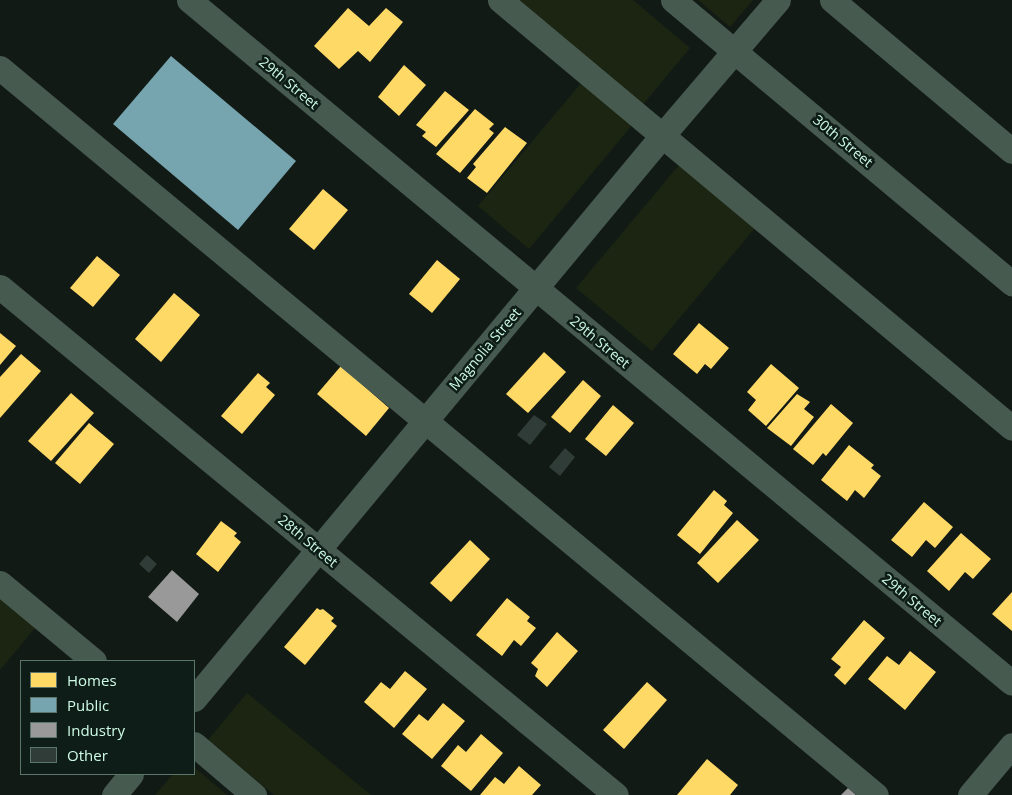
<!DOCTYPE html>
<html>
<head>
<meta charset="utf-8">
<style>
  body { margin:0 }
  #map { position:relative; width:1012px; height:795px; overflow:hidden; background:#121a16; font-family:"Open Sans",sans-serif }
  div>[style] { position:absolute }
  [style*='--x'] { left:calc(var(--x)*1px); top:calc(var(--y)*1px); width:calc(var(--w)*1px); rotate:calc(var(--a)*1deg) }
  .green>* { inset:0; background:#1c2512 }
  .homes>* { inset:0; background:#ffd966 }
  .public>* { inset:0; background:#76a5af }
  .industry>* { inset:0; background:#999 }
  .building>* { inset:0; background:#2f3c37 }
  .minor>* { height:25px; margin:-12.5px; padding:0 12.5px; transform-origin:12.5px; border-radius:12.5px; background:#475a50 }
  span { translate:-50% -50%; white-space:nowrap; text-align:center; line-height:1.15; -webkit-text-stroke:5px #0e1d17; paint-order:stroke }
  .street-label { font-size:14px; color:#cefbe7 }
  .legend { position:absolute; left:20px; top:660px; width:175px; height:115px; box-sizing:border-box; background:#0e1d17; border:1px solid #5b766a; margin:0; padding:6px 9px; list-style:none; font-size:15px; color:#cefbe7 }
  .legend li { display:flex; align-items:center; gap:10px; height:25px }
  .legend b { width:25px; border:1px solid #5b766a }
</style>
</head>
<body>
<div id="map">
  <div class="green">
    <div style="clip-path:polygon(512px 0,633px 0,690px 48px,640px 108px)"></div>
    <div style="clip-path:polygon(698px 0,753px 0,730px 27px)"></div>
    <div style="clip-path:polygon(582px 82px,633px 124px,529px 249px,478px 206px)"></div>
    <div style="clip-path:polygon(679px 165px,755px 228px,652px 351px,576px 288px)"></div>
    <div style="clip-path:polygon(0 598px,36px 627px,0 670px)"></div>
    <div style="clip-path:polygon(247px 693px,371px 795px,274px 795px,208px 740px)"></div>
    <div style="clip-path:polygon(194px 767px,227px 795px,155px 795px,173px 774px,194px 774px)"></div>
  </div>
  <div class="homes">
    <div style="clip-path:polygon(348px 8px,369px 26px,386px 8px,403px 22px,370px 62px,358px 51px,339px 69px,314px 46px)"></div>
    <div style="clip-path:polygon(404px 65px,426px 85px,399px 116px,378px 97px)"></div>
    <div style="clip-path:polygon(445px 91px,469px 110px,436px 147px,422px 136px,426px 132px,416px 125px)"></div>
    <div style="clip-path:polygon(475px 109px,494px 124px,489px 129px,494px 133px,460px 173px,436px 154px)"></div>
    <div style="clip-path:polygon(505px 127px,527px 143px,487px 193px,467px 178px,476px 167px,473px 164px)"></div>
    <div style="clip-path:polygon(323px 189px,348px 210px,314px 250px,289px 229px)"></div>
    <div style="clip-path:polygon(97px 256px,120px 275px,93px 307px,70px 288px)"></div>
    <div style="clip-path:polygon(437px 260px,460px 279px,432px 313px,409px 294px)"></div>
    <div style="clip-path:polygon(174px 293px,200px 315px,161px 362px,135px 339px)"></div>
    <div style="clip-path:polygon(699px 323px,729px 348px,711px 369px,705px 364px,697px 374px,673px 354px)"></div>
    <div style="clip-path:polygon(0 333px,16px 346px,0 365px)"></div>
    <div style="clip-path:polygon(544px 352px,566px 372px,528px 413px,506px 394px)"></div>
    <div style="clip-path:polygon(21px 354px,41px 371px,0 418px,0 377px)"></div>
    <div style="clip-path:polygon(771px 364px,799px 388px,766px 426px,748px 410px,756px 400px,747px 392px)"></div>
    <div style="clip-path:polygon(341px 366px,389px 408px,366px 436px,317px 394px)"></div>
    <div style="clip-path:polygon(258px 373px,270px 383px,266px 387px,275px 395px,242px 434px,221px 416px)"></div>
    <div style="clip-path:polygon(583px 380px,601px 396px,570px 433px,551px 417px)"></div>
    <div style="clip-path:polygon(71px 393px,94px 413px,51px 461px,28px 441px)"></div>
    <div style="clip-path:polygon(797px 394px,810px 402px,804px 409px,814px 417px,791px 446px,767px 428px)"></div>
    <div style="clip-path:polygon(831px 404px,853px 423px,826px 456px,823px 453px,813px 465px,793px 449px)"></div>
    <div style="clip-path:polygon(613px 405px,634px 423px,606px 456px,585px 439px)"></div>
    <div style="clip-path:polygon(89px 423px,114px 444px,80px 484px,55px 463px)"></div>
    <div style="clip-path:polygon(849px 445px,874px 465px,871px 468px,881px 476px,864px 498px,855px 490px,847px 501px,821px 480px)"></div>
    <div style="clip-path:polygon(714px 490px,727px 501px,724px 505px,733px 513px,700px 554px,677px 535px)"></div>
    <div style="clip-path:polygon(924px 502px,953px 527px,935px 548px,926px 540px,912px 557px,891px 540px)"></div>
    <div style="clip-path:polygon(737px 520px,759px 540px,718px 583px,697px 563px)"></div>
    <div style="clip-path:polygon(221px 521px,237px 533px,234px 536px,241px 542px,218px 572px,196px 554px)"></div>
    <div style="clip-path:polygon(961px 533px,991px 559px,973px 579px,965px 572px,949px 591px,927px 571px)"></div>
    <div style="clip-path:polygon(470px 540px,490px 559px,451px 602px,430px 583px)"></div>
    <div style="clip-path:polygon(1012px 592px,1012px 631px,992px 614px)"></div>
    <div style="clip-path:polygon(507px 598px,530px 617px,527px 621px,536px 628px,521px 646px,514px 640px,502px 656px,476px 635px)"></div>
    <div style="clip-path:polygon(317px 608px,320px 610px,323px 609px,334px 618px,331px 621px,337px 626px,305px 665px,284px 647px)"></div>
    <div style="clip-path:polygon(864px 620px,885px 638px,845px 685px,834px 675px,841px 667px,831px 659px)"></div>
    <div style="clip-path:polygon(557px 632px,578px 651px,547px 687px,535px 676px,538px 669px,531px 663px)"></div>
    <div style="clip-path:polygon(910px 651px,936px 672px,905px 710px,868px 679px,887px 656px,899px 665px)"></div>
    <div style="clip-path:polygon(405px 671px,427px 689px,394px 728px,364px 702px,381px 682px,390px 689px)"></div>
    <div style="clip-path:polygon(647px 682px,667px 700px,624px 749px,603px 730px)"></div>
    <div style="clip-path:polygon(443px 703px,465px 721px,432px 759px,402px 734px,419px 714px,428px 721px)"></div>
    <div style="clip-path:polygon(481px 734px,503px 753px,471px 791px,441px 766px,458px 745px,466px 752px)"></div>
    <div style="clip-path:polygon(707px 759px,738px 785px,730px 795px,677px 795px)"></div>
    <div style="clip-path:polygon(519px 766px,541px 785px,532px 795px,480px 795px,495px 777px,504px 784px)"></div>
  </div>
  <div class="public">
    <div style="clip-path:polygon(171px 56px,296px 161px,238px 230px,113px 124px)"></div>
  </div>
  <div class="industry">
    <div style="clip-path:polygon(172px 570px,199px 594px,177px 622px,148px 597px)"></div>
    <div style="clip-path:polygon(848px 788px,856px 795px,841px 795px)"></div>
  </div>
  <div class="building">
    <div style="clip-path:polygon(534px 415px,547px 424px,530px 445px,517px 435px)"></div>
    <div style="clip-path:polygon(565px 448px,575px 457px,560px 476px,549px 467px)"></div>
    <div style="clip-path:polygon(147px 555px,157px 564px,149px 573px,139px 564px)"></div>
  </div>
  <div class="minor">
    <div style="--x:189;--y:0;--w:1069;--a:39.69"></div>
    <div style="--x:500;--y:0;--w:667;--a:39.89"></div>
    <div style="--x:673;--y:0;--w:442;--a:39.9"></div>
    <div style="--x:832;--y:0;--w:235;--a:40"></div>
    <div style="--x:0;--y:68;--w:1138;--a:39.69"></div>
    <div style="--x:0;--y:287;--w:798;--a:39.51"></div>
    <div style="--x:0;--y:583;--w:122;--a:39.7"></div>
    <div style="--x:194;--y:699;--w:731;--a:-50.27"></div>
    <div style="--x:661;--y:137;--w:180;--a:-49.5"></div>
    <div style="--x:194;--y:744;--w:79;--a:40.4"></div>
    <div style="--x:114;--y:795;--w:27;--a:-51"></div>
    <div style="--x:970;--y:795;--w:65;--a:-50"></div>
  </div>
  <div class="street-label">
    <span style="left:289px;top:83px;rotate:40deg">29th Street</span>
    <span style="left:843px;top:141px;rotate:40deg">30th Street</span>
    <span style="left:600px;top:342px;rotate:40deg">29th Street</span>
    <span style="left:485px;top:349px;rotate:-50deg">Magnolia Street</span>
    <span style="left:308px;top:541px;rotate:40deg">28th Street</span>
    <span style="left:912px;top:600px;rotate:40deg">29th Street</span>
  </div>
  <ul class="legend">
  <li><b style="height:14px;background:#ffd966"></b>Homes</li>
  <li><b style="height:14px;background:#76a5af"></b>Public</li>
  <li><b style="height:14px;background:#999"></b>Industry</li>
  <li><b style="height:14px;background:#2f3c37"></b>Other</li>
  </ul>
</div>
</body>
</html>
